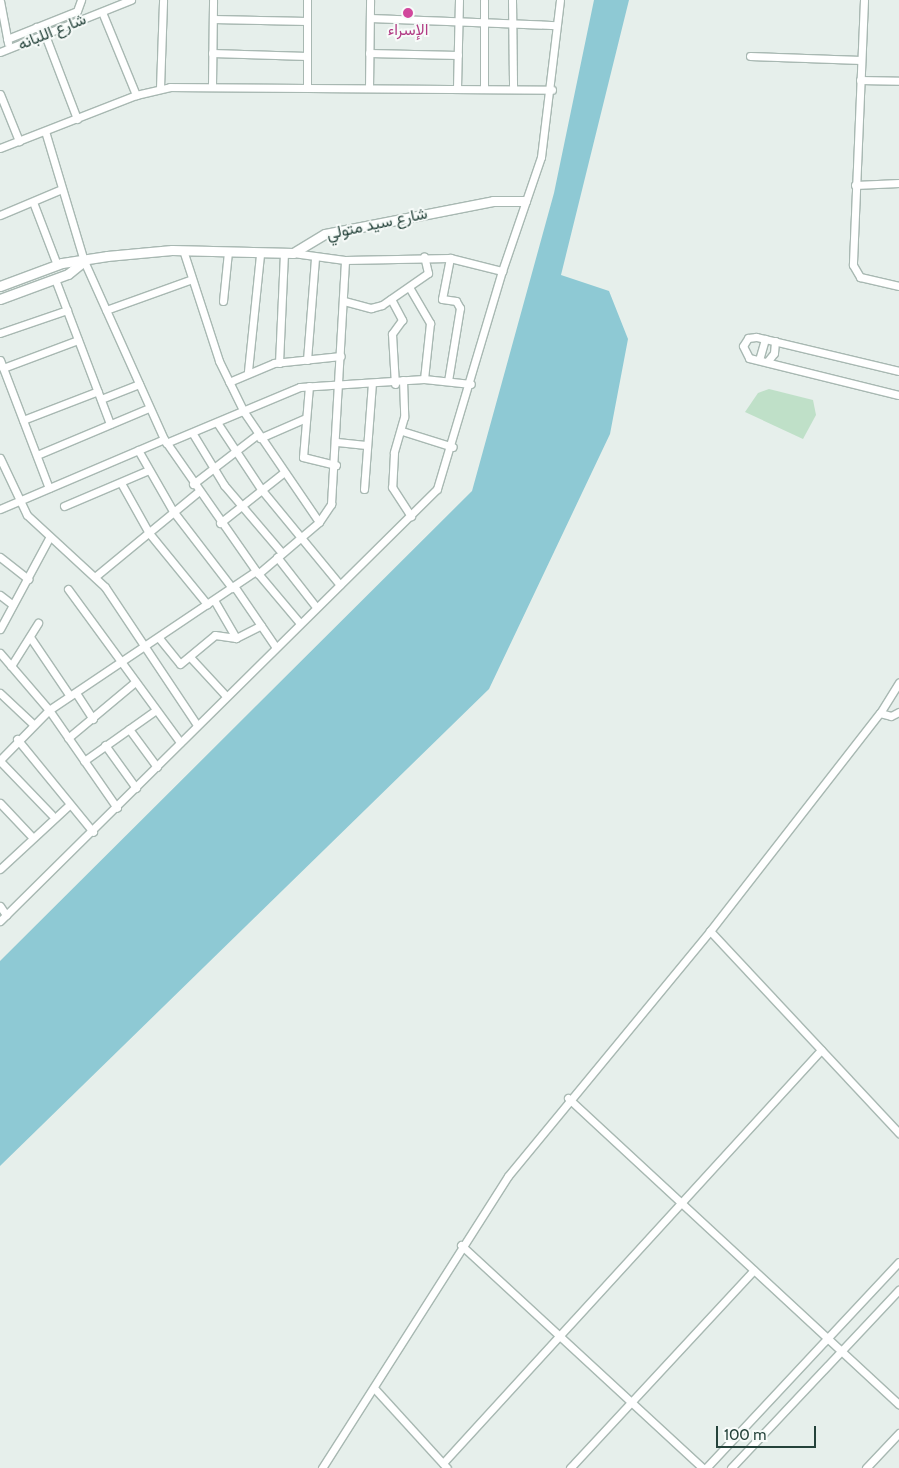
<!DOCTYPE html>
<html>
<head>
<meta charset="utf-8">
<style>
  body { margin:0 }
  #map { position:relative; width:899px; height:1468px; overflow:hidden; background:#e6efeb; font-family:Cabin,Vazirmatn,sans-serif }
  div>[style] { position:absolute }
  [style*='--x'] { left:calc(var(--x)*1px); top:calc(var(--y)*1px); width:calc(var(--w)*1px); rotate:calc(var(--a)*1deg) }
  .green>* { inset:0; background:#bfe0c8 }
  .water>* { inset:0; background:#8ec9d4 }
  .roads { filter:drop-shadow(1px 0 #a8b8b2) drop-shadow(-1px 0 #a8b8b2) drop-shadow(0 1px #a8b8b2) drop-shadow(0 -1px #a8b8b2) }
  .minor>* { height:7px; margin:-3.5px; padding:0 3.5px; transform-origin:3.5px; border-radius:3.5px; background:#fff }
  .tertiary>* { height:9px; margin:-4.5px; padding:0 4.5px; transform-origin:4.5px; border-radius:4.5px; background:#fff }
  .dots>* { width:14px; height:14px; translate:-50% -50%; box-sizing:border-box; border:2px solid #f7fbf9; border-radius:50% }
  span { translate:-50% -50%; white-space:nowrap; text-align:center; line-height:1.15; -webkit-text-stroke:4px #f7fbf9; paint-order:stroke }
  .hotel-label { font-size:16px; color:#b23c85 }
  .street-label { font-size:16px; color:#24423a }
  .scale { position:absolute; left:716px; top:1426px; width:100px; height:22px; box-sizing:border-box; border:2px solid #24423a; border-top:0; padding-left:6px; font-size:15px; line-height:18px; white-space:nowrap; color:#24423a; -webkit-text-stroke:4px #f7fbf9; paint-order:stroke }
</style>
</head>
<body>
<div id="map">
  <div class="green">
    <div style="clip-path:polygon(769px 389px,813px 400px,816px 415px,803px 439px,745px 412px,758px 393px)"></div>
  </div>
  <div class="water">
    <div style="clip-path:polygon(594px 0,629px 0,561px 275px,609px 291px,628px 339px,610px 434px,489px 689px,0 1166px,0 961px,472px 491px,554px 193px)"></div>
  </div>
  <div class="roads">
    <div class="minor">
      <div style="--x:307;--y:0;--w:87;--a:90"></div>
      <div style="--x:512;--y:0;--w:88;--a:89.3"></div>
      <div style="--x:864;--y:0;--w:265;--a:92.4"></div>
      <div style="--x:853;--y:265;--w:14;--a:60"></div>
      <div style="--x:860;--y:277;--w:40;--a:13"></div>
      <div style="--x:0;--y:1;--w:43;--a:79.2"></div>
      <div style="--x:102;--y:12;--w:90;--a:67.7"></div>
      <div style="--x:370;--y:18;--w:186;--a:2.2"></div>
      <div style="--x:213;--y:19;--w:94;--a:1.2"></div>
      <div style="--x:36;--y:27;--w:12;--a:42"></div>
      <div style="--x:45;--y:35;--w:90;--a:69.1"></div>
      <div style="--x:7;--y:39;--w:75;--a:-21.8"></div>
      <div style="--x:77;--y:11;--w:12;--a:-70"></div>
      <div style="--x:0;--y:52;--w:141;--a:-21.7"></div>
      <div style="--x:212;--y:53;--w:95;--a:1.8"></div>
      <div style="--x:369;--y:53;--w:89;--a:1.3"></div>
      <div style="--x:750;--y:56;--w:111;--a:2.1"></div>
      <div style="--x:860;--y:80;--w:39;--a:1"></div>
      <div style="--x:212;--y:86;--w:86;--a:-89.3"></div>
      <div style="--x:160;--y:88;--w:88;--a:-88"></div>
      <div style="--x:369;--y:88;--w:88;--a:-89.3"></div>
      <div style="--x:457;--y:88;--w:88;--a:-88.7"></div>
      <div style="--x:484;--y:88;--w:88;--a:-90"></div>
      <div style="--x:0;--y:94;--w:51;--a:68"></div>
      <div style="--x:45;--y:131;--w:136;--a:73.3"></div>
      <div style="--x:84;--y:261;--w:195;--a:65.8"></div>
      <div style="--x:164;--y:439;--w:161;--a:55.1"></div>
      <div style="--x:256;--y:571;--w:67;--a:49.9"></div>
      <div style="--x:0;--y:148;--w:146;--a:-21.3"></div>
      <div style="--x:136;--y:95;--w:35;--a:-13"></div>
      <div style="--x:170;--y:87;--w:382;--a:0.4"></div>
      <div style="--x:855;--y:185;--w:44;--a:-2.6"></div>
      <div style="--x:33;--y:202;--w:67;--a:69.1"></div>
      <div style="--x:0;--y:215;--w:67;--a:-22.8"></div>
      <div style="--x:183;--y:250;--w:117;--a:72"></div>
      <div style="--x:219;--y:361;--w:57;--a:63.9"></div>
      <div style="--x:244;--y:412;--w:133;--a:55.7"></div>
      <div style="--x:293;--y:253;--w:52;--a:7.7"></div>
      <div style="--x:345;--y:260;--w:105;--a:-1.1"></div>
      <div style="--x:450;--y:258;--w:54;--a:14"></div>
      <div style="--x:55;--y:279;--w:155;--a:69.2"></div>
      <div style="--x:409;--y:287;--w:42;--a:59.7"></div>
      <div style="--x:430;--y:323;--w:56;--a:96.1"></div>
      <div style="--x:391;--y:299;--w:24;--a:62"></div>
      <div style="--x:402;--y:320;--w:17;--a:126"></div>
      <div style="--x:392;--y:334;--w:50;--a:86.6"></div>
      <div style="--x:223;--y:301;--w:49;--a:-84.2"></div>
      <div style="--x:344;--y:301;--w:28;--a:15"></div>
      <div style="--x:371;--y:308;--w:11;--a:-15"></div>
      <div style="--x:382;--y:305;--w:56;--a:-34.8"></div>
      <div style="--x:428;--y:273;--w:17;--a:-103"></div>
      <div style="--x:106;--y:310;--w:91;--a:-19.8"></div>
      <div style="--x:0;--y:333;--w:71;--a:-18.9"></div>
      <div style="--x:0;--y:360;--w:137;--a:69.1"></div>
      <div style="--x:307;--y:360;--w:101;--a:-85.5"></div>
      <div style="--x:759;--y:360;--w:22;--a:-74"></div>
      <div style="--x:767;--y:362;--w:11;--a:-52"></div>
      <div style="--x:774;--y:353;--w:12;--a:-85"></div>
      <div style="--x:279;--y:363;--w:109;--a:-87.4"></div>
      <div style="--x:3;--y:368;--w:80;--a:-20.5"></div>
      <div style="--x:248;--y:371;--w:118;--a:-84.1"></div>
      <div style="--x:899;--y:371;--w:147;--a:-166.6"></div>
      <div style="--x:756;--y:337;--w:8;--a:173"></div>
      <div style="--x:748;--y:338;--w:9;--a:122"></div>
      <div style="--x:743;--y:346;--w:13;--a:63"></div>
      <div style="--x:749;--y:358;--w:154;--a:13.9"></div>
      <div style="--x:403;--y:380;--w:37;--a:88"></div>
      <div style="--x:404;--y:417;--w:37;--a:106"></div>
      <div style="--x:394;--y:453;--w:34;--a:93"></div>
      <div style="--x:392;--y:487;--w:35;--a:57"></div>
      <div style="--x:448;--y:381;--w:74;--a:-80.7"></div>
      <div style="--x:460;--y:308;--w:8;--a:-120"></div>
      <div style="--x:456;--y:301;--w:14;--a:-172"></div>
      <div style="--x:442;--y:299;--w:42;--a:-79"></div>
      <div style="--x:229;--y:382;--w:49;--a:-22.9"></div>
      <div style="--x:274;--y:363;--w:67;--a:-6"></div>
      <div style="--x:309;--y:386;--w:71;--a:94.8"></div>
      <div style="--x:303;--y:457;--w:34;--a:14"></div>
      <div style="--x:101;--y:399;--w:41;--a:-21.5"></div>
      <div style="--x:23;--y:420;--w:80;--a:-21.1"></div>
      <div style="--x:218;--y:424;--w:78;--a:56.5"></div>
      <div style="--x:261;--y:489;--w:124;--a:50.5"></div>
      <div style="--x:402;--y:431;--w:53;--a:17.4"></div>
      <div style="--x:193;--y:434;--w:60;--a:58.7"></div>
      <div style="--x:224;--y:485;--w:89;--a:49.5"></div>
      <div style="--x:260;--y:438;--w:50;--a:-23.5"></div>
      <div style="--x:337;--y:442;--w:29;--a:6"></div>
      <div style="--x:166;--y:443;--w:145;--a:-22.7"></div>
      <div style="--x:300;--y:387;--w:124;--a:-3.7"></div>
      <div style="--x:424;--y:379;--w:47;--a:6.1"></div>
      <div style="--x:138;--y:450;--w:70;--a:60.2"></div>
      <div style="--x:173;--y:511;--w:97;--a:52.5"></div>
      <div style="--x:37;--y:455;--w:121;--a:-22.8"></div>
      <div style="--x:0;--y:458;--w:63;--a:64.7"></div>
      <div style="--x:27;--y:515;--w:106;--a:42.7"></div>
      <div style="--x:105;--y:587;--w:166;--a:56.3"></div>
      <div style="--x:121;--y:483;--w:57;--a:60.8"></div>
      <div style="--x:149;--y:533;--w:92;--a:50.8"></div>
      <div style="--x:193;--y:484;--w:82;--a:-37.6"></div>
      <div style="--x:364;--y:489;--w:106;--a:-85.7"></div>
      <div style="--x:64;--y:506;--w:92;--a:-23"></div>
      <div style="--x:0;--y:509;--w:178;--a:-23.1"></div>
      <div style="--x:220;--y:523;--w:80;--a:-38.4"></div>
      <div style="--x:0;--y:557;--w:36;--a:38"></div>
      <div style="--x:277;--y:557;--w:63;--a:52"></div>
      <div style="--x:258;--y:574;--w:80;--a:-40.4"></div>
      <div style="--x:319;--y:522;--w:22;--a:-56"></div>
      <div style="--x:331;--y:504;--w:244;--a:-86.7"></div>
      <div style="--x:96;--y:576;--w:132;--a:-39.5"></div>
      <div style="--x:234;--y:586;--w:73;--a:55.7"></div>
      <div style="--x:68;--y:589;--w:190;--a:53.8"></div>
      <div style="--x:0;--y:595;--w:16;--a:38"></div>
      <div style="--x:214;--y:600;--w:44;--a:59.9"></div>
      <div style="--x:0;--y:629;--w:103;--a:-61.7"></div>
      <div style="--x:30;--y:637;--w:71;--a:55.9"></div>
      <div style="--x:159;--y:638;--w:33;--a:51"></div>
      <div style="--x:180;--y:664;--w:45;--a:-39.6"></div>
      <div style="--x:215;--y:635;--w:21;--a:8"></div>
      <div style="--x:236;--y:638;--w:28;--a:-27"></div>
      <div style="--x:0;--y:653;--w:75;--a:49.3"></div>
      <div style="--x:49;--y:710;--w:119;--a:55.2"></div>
      <div style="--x:190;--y:657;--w:53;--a:47.3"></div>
      <div style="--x:11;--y:666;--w:51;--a:-57.9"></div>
      <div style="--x:0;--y:693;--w:44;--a:43.2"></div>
      <div style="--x:76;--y:693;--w:31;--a:57"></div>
      <div style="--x:880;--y:713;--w:11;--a:15"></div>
      <div style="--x:891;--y:716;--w:9;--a:-27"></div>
      <div style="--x:129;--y:729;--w:47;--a:53.6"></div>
      <div style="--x:68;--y:738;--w:87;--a:-39.9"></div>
      <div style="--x:17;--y:739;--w:120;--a:50.7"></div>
      <div style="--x:105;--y:745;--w:53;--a:54.2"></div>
      <div style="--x:0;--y:760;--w:70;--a:-45.6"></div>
      <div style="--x:49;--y:710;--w:249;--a:-33.9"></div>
      <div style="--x:0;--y:761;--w:74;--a:46.1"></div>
      <div style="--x:84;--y:761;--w:88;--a:-35.3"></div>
      <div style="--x:0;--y:803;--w:47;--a:46.7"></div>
      <div style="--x:0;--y:869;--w:94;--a:-42.8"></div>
      <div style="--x:0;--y:906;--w:11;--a:56"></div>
      <div style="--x:0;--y:921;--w:614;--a:-44.67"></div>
      <div style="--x:437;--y:489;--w:227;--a:-73.4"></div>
      <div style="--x:502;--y:271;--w:120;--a:-71.1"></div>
      <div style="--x:541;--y:157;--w:158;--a:-83.1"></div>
      <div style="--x:710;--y:931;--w:277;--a:46.9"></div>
      <div style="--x:568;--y:1098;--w:451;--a:42.8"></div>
      <div style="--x:461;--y:1245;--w:329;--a:42.7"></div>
      <div style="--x:374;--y:1388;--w:108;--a:47.6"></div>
      <div style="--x:443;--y:1463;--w:560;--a:-47.53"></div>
      <div style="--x:322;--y:1468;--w:346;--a:-57.5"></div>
      <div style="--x:508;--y:1176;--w:318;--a:-50.5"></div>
      <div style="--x:710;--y:931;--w:276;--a:-52.1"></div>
      <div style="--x:880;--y:713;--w:36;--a:-58"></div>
      <div style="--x:570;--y:1468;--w:270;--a:-47.1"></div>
      <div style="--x:706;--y:1468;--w:282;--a:-46.9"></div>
      <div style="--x:731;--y:1468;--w:245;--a:-46.7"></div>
      <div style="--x:866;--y:1468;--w:48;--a:-46.7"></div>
    </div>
    <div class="tertiary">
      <div style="--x:0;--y:286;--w:66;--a:-20.4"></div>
      <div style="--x:62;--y:263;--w:46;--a:-8.8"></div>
      <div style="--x:107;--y:256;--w:65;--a:-5.3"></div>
      <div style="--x:172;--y:250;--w:121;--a:1.4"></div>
      <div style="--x:293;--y:253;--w:37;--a:-31"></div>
      <div style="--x:325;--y:234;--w:171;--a:-11.1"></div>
      <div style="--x:493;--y:201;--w:32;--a:0"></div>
      <div style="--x:0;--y:299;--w:72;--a:-20.2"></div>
      <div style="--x:68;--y:274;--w:21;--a:-39"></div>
    </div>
  </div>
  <div class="dots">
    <div style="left:408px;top:13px;background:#d1479c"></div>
  </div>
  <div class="hotel-label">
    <span style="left:408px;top:30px">الإسراء</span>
  </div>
  <div class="street-label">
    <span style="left:52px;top:32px;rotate:-22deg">شارع اللبانه</span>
    <span style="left:377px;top:224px;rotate:-12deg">شارع سيد متولي</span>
  </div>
  <div class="scale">100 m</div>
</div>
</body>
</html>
